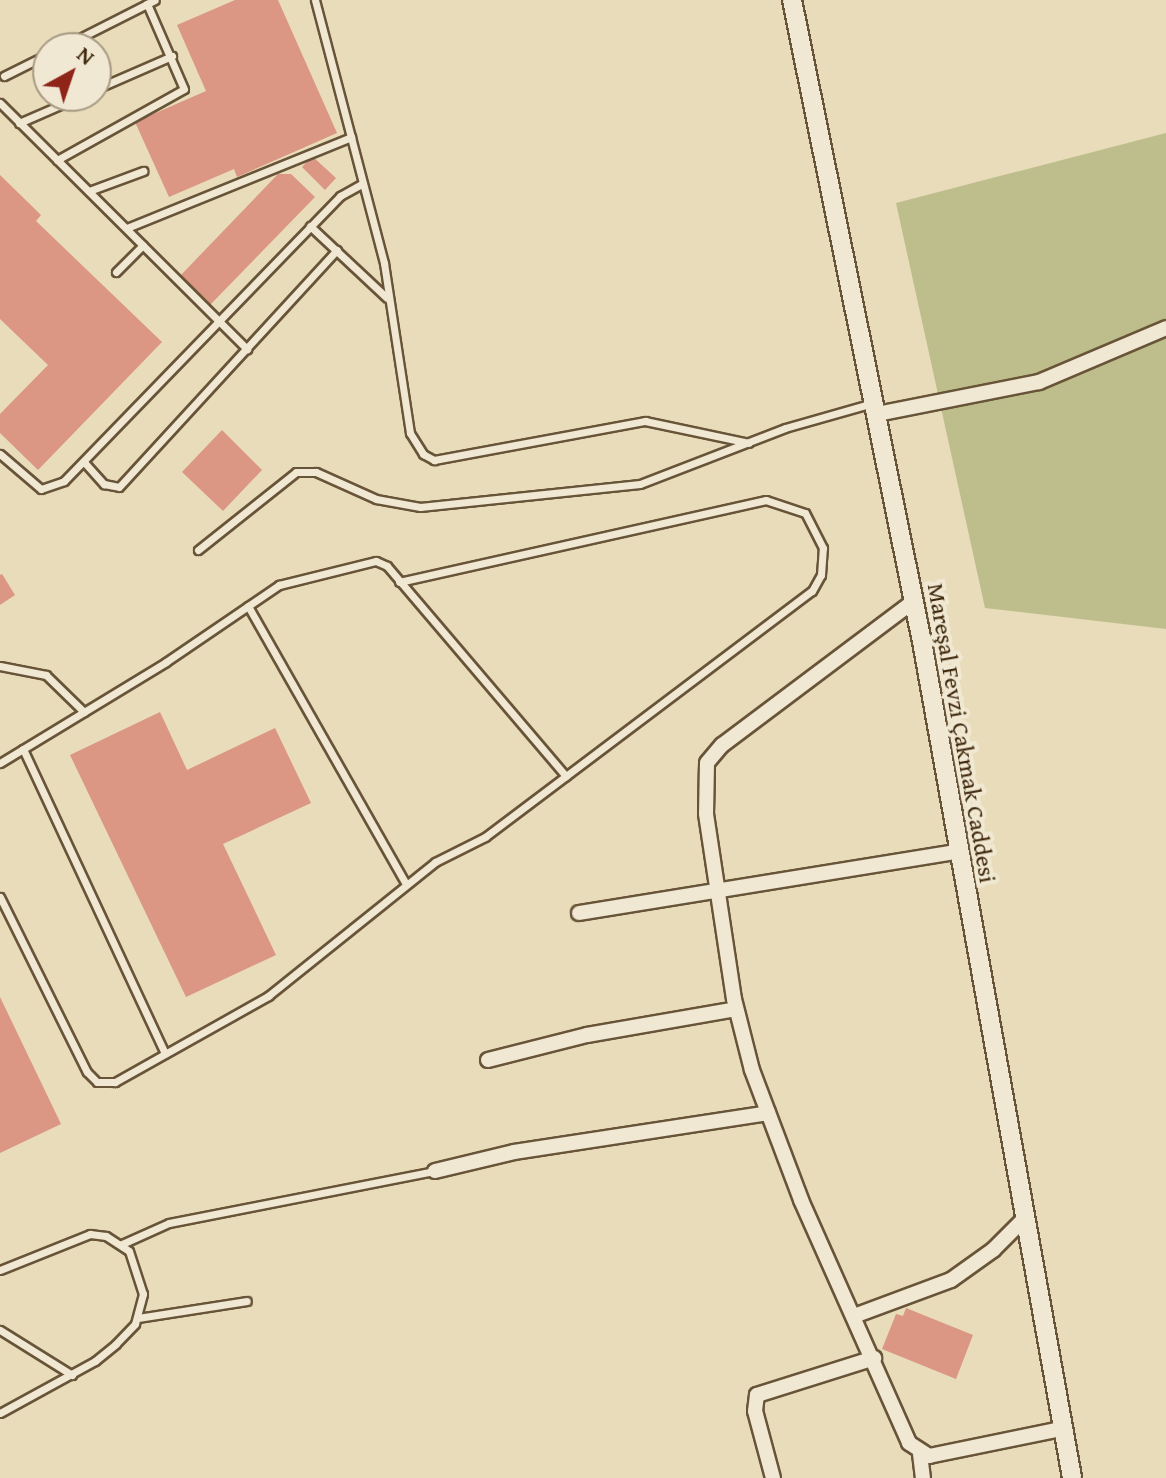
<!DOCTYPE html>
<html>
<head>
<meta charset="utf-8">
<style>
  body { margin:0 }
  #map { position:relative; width:1166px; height:1478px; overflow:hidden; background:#e8dcba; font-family:"Gentium Book Plus",serif }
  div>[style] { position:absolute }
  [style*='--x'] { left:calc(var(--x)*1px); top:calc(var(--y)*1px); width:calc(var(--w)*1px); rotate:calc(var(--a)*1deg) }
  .green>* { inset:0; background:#bdbe8b }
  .building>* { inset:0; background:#db9684 }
  .roads { filter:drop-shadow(2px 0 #685438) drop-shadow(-2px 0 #685438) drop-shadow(0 2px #685438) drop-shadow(0 -2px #685438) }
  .service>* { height:7px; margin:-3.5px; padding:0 3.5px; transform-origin:3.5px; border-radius:3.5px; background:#f0e8d2 }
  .minor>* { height:14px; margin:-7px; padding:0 7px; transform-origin:7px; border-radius:7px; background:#f0e8d2 }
  .tertiary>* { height:18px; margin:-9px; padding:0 9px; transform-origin:9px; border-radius:9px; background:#f0e8d2 }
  span { translate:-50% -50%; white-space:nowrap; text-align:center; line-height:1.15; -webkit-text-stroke:8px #f0e8d2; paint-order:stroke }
  .street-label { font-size:24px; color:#3e270c }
  .north { position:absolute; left:32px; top:32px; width:80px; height:80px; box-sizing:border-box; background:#f0e8d2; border:2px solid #a99b83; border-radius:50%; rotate:40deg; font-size:22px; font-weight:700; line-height:32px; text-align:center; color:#3e270c }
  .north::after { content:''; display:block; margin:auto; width:28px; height:36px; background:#8f2418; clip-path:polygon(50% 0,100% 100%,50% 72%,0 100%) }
</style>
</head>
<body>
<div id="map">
  <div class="green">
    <div style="clip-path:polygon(1166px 133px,1166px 629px,985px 608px,896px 203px)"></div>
  </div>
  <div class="building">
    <div style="clip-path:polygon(235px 0,278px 0,337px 133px,237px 177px,234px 169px,169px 197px,135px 122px,206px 91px,177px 25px)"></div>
    <div style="clip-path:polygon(312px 156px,336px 178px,325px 190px,302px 167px)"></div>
    <div style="clip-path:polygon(278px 174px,291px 174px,315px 197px,210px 305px,180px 276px)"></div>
    <div style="clip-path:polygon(0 175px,41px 215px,36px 221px,162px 342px,38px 470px,0 433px,0 414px,48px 365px,0 319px)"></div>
    <div style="clip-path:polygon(222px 430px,262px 470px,223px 511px,182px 472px)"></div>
    <div style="clip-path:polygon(2px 574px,15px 595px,0 605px,0 575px)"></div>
    <div style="clip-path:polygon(160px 712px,187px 770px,275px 728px,311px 803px,223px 844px,276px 955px,186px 997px,70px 755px)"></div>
    <div style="clip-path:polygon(0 997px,61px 1124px,0 1153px)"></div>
    <div style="clip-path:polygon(906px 1308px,973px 1335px,956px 1379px,882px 1349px,896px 1314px,903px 1316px)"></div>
  </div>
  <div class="roads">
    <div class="service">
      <div style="--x:315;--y:0;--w:272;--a:75.3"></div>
      <div style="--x:384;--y:263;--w:172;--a:81.3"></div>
      <div style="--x:410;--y:433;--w:25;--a:58"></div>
      <div style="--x:423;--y:454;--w:13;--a:29"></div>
      <div style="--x:434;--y:460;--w:215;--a:-10.5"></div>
      <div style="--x:645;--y:421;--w:106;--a:11.9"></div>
      <div style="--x:60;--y:48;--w:106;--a:-26.8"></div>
      <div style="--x:4;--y:76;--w:49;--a:-26.6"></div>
      <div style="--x:96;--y:89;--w:83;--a:-23.5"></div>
      <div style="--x:0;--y:103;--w:349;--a:44.9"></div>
      <div style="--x:19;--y:123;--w:68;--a:-23.5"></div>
      <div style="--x:57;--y:160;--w:145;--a:-29.2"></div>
      <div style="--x:184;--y:89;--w:93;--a:-113.5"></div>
      <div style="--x:89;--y:191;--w:58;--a:-20.3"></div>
      <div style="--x:310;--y:226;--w:105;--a:43.1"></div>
      <div style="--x:127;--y:228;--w:242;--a:-22.1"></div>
      <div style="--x:116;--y:272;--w:38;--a:-45"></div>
      <div style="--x:0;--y:454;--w:54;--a:40.5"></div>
      <div style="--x:41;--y:489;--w:24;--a:-19"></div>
      <div style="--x:64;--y:481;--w:397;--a:-45.9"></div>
      <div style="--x:340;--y:196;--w:26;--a:-29"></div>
      <div style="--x:84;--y:462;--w:30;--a:48"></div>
      <div style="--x:104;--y:484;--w:15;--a:11"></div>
      <div style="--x:119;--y:487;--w:322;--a:-47.4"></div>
      <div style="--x:198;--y:550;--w:125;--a:-38.5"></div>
      <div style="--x:296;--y:472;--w:20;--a:0"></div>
      <div style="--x:316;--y:472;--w:66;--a:24.2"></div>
      <div style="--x:376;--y:499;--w:45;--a:10.3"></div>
      <div style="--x:420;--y:507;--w:221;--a:-6"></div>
      <div style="--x:640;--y:484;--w:155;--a:-21.1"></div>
      <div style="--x:785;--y:428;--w:91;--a:-15.9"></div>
      <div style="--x:248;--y:606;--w:320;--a:60.4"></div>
      <div style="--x:0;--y:666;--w:47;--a:11.1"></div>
      <div style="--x:46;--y:675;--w:53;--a:44.2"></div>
      <div style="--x:23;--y:749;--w:336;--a:65"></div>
      <div style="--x:0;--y:763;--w:194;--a:-31.3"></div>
      <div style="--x:166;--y:662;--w:137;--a:-34.3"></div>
      <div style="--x:279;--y:585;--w:100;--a:-13.9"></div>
      <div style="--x:376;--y:561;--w:12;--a:24"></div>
      <div style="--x:387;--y:566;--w:276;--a:49.6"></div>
      <div style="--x:0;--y:897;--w:195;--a:63.6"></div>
      <div style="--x:87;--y:1072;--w:14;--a:45"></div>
      <div style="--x:97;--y:1082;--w:18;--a:0"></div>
      <div style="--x:115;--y:1082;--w:176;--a:-29.3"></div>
      <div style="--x:268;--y:996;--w:214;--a:-38.7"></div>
      <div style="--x:435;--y:862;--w:56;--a:-26.6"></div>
      <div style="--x:485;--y:837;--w:409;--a:-37"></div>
      <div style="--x:812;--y:591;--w:18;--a:-61"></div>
      <div style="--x:821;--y:575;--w:27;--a:-86"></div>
      <div style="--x:823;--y:548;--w:39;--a:-117"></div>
      <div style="--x:805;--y:513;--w:41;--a:-161.6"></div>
      <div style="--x:766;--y:500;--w:376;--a:167.4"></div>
      <div style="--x:122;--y:1244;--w:51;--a:-24.1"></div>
      <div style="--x:169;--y:1223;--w:271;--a:-11.1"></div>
      <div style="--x:0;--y:1270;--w:97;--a:-21.8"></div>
      <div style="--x:90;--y:1234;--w:16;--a:7"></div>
      <div style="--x:106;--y:1236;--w:27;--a:33"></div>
      <div style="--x:129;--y:1251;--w:45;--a:72"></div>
      <div style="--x:143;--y:1294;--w:31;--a:105"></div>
      <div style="--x:135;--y:1324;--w:28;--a:134"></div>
      <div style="--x:116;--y:1344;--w:27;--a:141"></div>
      <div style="--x:95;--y:1361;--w:108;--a:151.3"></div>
      <div style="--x:138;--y:1318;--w:110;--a:-8.9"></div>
      <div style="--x:0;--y:1330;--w:85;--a:32"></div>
    </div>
    <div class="minor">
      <div style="--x:877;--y:414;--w:165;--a:-11.2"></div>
      <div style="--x:1039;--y:382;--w:138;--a:-23"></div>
      <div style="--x:914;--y:601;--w:240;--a:143.1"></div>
      <div style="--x:722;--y:745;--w:23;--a:130"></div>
      <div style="--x:707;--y:763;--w:51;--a:91.1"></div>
      <div style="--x:706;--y:814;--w:187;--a:81.4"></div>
      <div style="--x:734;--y:999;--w:73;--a:75.8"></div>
      <div style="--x:752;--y:1070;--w:139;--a:69.3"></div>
      <div style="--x:801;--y:1200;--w:266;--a:66"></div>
      <div style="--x:909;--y:1443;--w:24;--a:33"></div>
      <div style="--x:929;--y:1456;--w:139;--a:-11.6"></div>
      <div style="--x:579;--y:913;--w:386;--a:-9.2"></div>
      <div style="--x:488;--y:1060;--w:102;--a:-14.2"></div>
      <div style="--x:587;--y:1035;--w:151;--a:-9.9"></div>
      <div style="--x:435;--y:1171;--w:81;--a:-13.5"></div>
      <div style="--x:514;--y:1152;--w:257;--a:-8.7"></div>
      <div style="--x:854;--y:1316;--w:103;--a:-20.4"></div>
      <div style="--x:951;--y:1280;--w:52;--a:-35.5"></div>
      <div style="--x:993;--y:1250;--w:47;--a:-45"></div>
      <div style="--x:920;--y:1454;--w:24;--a:83"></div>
      <div style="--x:773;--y:1478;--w:69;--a:-105"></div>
      <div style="--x:755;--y:1411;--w:16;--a:-83"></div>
      <div style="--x:757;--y:1395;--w:123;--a:-17.5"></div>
    </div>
    <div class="tertiary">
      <div style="--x:792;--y:0;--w:660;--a:78.55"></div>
      <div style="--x:923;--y:647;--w:844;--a:79.83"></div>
    </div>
  </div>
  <div class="street-label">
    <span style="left:962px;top:733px;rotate:80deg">Mareşal Fevzi Çakmak Caddesi</span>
  </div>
  <div class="north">N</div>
</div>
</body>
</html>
